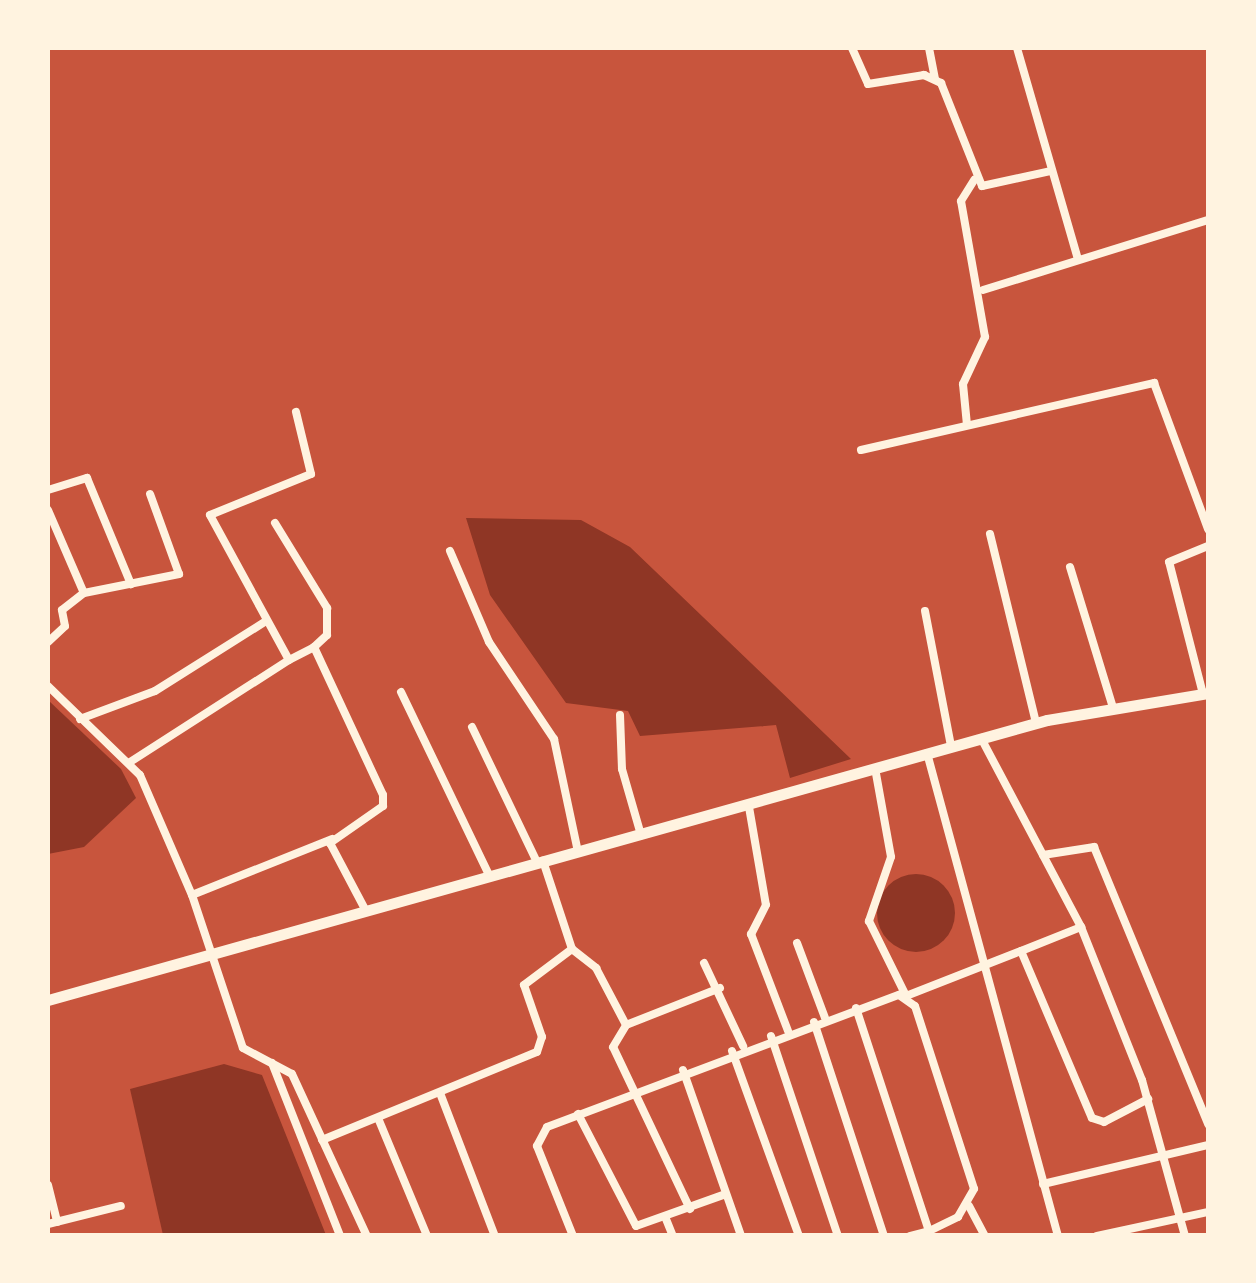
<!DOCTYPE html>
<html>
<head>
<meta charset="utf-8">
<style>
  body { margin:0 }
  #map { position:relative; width:1256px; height:1283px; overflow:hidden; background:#c8553d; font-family:Commissioner,sans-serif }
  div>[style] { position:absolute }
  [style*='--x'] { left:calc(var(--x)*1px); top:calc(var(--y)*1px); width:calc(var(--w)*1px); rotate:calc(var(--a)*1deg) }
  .water>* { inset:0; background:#8f3625 }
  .round { border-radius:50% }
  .minor>* { height:8px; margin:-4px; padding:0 4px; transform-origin:4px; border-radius:4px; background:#fff3e0 }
  .primary>* { height:11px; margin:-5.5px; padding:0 5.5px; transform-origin:5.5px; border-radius:5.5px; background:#fff3e0 }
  span { translate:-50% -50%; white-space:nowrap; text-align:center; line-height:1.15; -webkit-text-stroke:8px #fff3e0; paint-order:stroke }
  .frame { position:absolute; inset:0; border:50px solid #fff3e0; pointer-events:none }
</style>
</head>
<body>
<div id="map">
  <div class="water">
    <div style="clip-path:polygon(466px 518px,581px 520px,630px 547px,851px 759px,790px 778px,776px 725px,640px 736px,628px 711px,566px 703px,490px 595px)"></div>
    <div style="clip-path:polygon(48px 700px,121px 769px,136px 798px,84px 847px,48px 854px)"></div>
    <div class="round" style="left:877px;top:874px;width:78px;height:78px"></div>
    <div style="clip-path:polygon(224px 1064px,262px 1075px,326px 1235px,163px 1235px,130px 1089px)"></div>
  </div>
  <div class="minor">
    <div style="--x:852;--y:48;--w:39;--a:66"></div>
    <div style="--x:868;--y:84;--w:57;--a:-9.1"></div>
    <div style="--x:924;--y:75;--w:19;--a:25"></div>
    <div style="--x:941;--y:83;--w:111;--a:68.3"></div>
    <div style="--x:982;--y:186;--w:71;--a:-12.3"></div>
    <div style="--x:929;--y:48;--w:31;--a:79"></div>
    <div style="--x:1017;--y:48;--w:220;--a:73.9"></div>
    <div style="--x:983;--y:290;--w:236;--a:-17.3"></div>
    <div style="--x:967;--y:425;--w:41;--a:-95.6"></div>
    <div style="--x:963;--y:384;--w:52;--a:-64.9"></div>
    <div style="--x:985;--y:337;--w:138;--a:-100"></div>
    <div style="--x:961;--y:201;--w:25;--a:-58"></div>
    <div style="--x:861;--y:450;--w:301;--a:-12.9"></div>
    <div style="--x:1154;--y:383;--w:156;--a:69.7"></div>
    <div style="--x:48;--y:490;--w:41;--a:-17.1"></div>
    <div style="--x:87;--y:478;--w:115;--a:67.5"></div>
    <div style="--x:48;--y:510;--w:90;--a:66.6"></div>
    <div style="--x:275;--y:523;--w:100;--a:58.5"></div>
    <div style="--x:327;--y:608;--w:27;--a:90"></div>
    <div style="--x:327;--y:635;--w:18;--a:137"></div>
    <div style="--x:990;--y:534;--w:195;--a:76.3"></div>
    <div style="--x:450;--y:551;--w:99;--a:66.8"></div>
    <div style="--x:489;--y:642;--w:117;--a:56.2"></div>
    <div style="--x:554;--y:739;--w:116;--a:78"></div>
    <div style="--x:1070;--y:567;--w:147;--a:73"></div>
    <div style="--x:925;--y:611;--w:137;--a:79.1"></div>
    <div style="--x:48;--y:642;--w:23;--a:-43"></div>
    <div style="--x:65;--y:626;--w:16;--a:-101"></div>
    <div style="--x:62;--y:610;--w:28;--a:-38"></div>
    <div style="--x:84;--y:593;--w:97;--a:-11.3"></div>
    <div style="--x:179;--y:574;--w:85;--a:-109.9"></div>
    <div style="--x:289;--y:660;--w:28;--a:-27"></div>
    <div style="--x:314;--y:647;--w:163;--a:65"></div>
    <div style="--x:383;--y:795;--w:11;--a:90"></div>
    <div style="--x:383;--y:806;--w:65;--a:145.1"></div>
    <div style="--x:330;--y:843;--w:75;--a:62.1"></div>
    <div style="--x:48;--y:686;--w:128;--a:44.1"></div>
    <div style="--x:140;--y:775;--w:131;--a:66.6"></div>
    <div style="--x:192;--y:895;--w:161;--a:71.6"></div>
    <div style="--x:243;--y:1048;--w:55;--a:28"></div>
    <div style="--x:292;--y:1074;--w:179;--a:65.2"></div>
    <div style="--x:401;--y:692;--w:203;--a:64.3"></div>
    <div style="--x:1203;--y:694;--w:136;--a:-104.4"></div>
    <div style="--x:1169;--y:562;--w:42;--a:-22.3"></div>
    <div style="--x:620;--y:715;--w:54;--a:87.9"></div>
    <div style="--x:622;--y:769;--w:69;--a:73.9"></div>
    <div style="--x:80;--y:719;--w:80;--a:-20.5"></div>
    <div style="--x:155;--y:691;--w:131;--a:-32.2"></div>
    <div style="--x:472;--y:727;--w:150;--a:64.3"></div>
    <div style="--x:981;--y:738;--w:214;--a:62.1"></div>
    <div style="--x:1081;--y:927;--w:165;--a:68.3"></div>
    <div style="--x:1142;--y:1080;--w:162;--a:74.6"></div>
    <div style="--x:927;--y:753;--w:500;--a:74.83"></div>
    <div style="--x:130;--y:762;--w:189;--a:-32.7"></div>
    <div style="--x:289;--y:660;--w:165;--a:-118.6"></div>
    <div style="--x:210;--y:515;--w:109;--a:-22.1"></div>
    <div style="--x:311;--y:474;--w:64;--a:-103.6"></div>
    <div style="--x:875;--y:768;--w:90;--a:79.8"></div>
    <div style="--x:891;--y:857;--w:68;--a:109"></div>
    <div style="--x:869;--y:921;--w:84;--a:63.7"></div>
    <div style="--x:906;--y:996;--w:123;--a:-21.4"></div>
    <div style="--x:1021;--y:951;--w:181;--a:67"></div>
    <div style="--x:1092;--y:1118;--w:13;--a:18"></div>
    <div style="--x:1104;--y:1122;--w:50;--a:-27.6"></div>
    <div style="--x:749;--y:807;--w:99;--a:80.2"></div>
    <div style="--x:766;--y:905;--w:33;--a:117"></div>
    <div style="--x:751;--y:934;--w:104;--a:69.1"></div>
    <div style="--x:1043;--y:855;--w:52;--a:-8.9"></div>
    <div style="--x:1094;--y:847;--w:300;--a:67.6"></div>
    <div style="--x:192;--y:895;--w:151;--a:-21.8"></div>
    <div style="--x:797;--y:943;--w:80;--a:69.5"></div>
    <div style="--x:572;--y:949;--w:31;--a:38"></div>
    <div style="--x:596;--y:968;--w:64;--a:62.2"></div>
    <div style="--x:1021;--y:951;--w:65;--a:-21.8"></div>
    <div style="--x:704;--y:963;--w:92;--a:64.8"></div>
    <div style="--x:856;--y:1008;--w:235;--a:71.9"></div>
    <div style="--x:929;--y:1231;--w:20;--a:165"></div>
    <div style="--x:814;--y:1022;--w:225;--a:71.9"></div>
    <div style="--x:771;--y:1036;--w:211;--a:71.5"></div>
    <div style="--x:732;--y:1051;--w:197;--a:70.1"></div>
    <div style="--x:272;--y:1063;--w:186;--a:68.5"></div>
    <div style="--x:683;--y:1070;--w:176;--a:70.7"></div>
    <div style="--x:440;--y:1093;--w:153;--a:69"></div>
    <div style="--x:578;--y:1114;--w:126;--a:62.6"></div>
    <div style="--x:636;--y:1226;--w:92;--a:-19.6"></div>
    <div style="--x:378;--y:1118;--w:128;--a:67.4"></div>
    <div style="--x:322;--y:1140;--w:232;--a:-22.3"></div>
    <div style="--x:537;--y:1052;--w:16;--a:-72"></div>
    <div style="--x:542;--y:1037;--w:55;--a:-109.1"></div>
    <div style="--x:524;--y:985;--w:60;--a:-36.9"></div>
    <div style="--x:572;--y:949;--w:93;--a:-108.2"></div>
    <div style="--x:1043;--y:1184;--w:170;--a:-13.3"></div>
    <div style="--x:48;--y:1185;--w:38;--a:76"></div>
    <div style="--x:969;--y:1206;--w:34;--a:62"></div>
    <div style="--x:690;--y:1209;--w:179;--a:-115.4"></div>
    <div style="--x:613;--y:1047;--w:26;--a:-59"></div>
    <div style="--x:626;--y:1025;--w:101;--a:-21.5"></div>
    <div style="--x:666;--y:1219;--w:18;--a:68"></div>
    <div style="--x:48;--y:1224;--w:75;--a:-13.9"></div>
    <div style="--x:573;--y:1236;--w:97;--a:-111.8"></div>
    <div style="--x:537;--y:1146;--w:21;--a:-62"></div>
    <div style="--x:547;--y:1127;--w:376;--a:-20.6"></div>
    <div style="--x:899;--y:995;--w:19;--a:35"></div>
    <div style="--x:915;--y:1006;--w:192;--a:72.1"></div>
    <div style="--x:974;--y:1189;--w:32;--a:120"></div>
    <div style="--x:958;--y:1217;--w:32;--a:154"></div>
    <div style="--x:1097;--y:1236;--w:114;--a:-12.2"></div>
  </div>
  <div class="primary">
    <div style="--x:48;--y:1000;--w:1037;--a:-15.66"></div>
    <div style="--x:1047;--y:720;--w:163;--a:-9.5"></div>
  </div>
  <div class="frame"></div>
</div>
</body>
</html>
